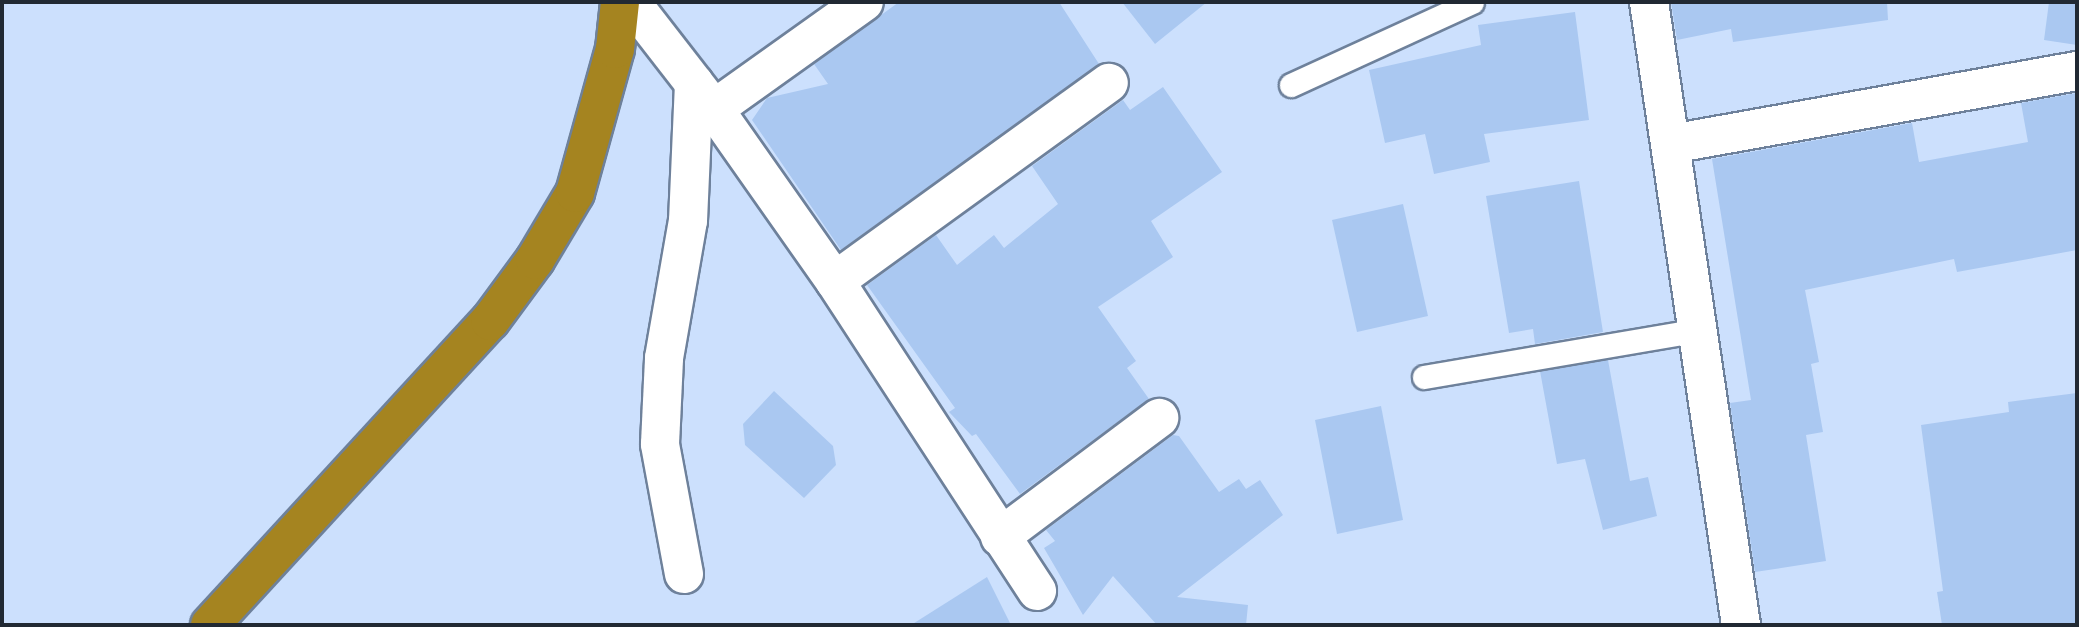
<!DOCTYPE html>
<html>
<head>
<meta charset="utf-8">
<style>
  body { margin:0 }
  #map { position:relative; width:2079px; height:627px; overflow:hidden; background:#cce0fd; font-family:"DM Sans",sans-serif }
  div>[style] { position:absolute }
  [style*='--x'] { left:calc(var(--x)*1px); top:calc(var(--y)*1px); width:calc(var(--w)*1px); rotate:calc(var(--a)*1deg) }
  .building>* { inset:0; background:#aac8f1 }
  .roads { filter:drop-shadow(2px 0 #6e819b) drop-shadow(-2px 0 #6e819b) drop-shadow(0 2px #6e819b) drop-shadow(0 -2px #6e819b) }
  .lane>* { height:23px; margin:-11.5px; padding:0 11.5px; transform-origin:11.5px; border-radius:11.5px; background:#fff }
  .street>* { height:38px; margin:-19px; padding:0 19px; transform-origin:19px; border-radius:19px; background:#fff }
  .highway>* { height:38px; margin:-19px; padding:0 19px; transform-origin:19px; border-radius:19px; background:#a58420 }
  span { translate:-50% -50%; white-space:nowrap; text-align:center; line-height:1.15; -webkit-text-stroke:6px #e0edfe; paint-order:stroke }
  .frame { position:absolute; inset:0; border:4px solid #212933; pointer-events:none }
</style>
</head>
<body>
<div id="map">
  <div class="building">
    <div style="clip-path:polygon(899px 2px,1059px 2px,1099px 64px,841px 250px,752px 120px,767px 98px,828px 84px,814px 64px)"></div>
    <div style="clip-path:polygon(1122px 2px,1207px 2px,1155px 44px)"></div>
    <div style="clip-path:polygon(1671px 2px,1887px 2px,1888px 20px,1733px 42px,1731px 29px,1677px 40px)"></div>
    <div style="clip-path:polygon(2049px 2px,2077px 2px,2077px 45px,2044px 40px)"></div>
    <div style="clip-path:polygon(1575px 12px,1589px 120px,1484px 134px,1490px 162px,1434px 174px,1425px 134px,1385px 143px,1369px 70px,1481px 45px,1478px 25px)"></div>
    <div style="clip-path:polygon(1163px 87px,1222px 172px,1151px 221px,1173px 257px,1098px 307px,1136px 361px,1127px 368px,1149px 399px,1020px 494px,976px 434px,972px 436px,949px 412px,955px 408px,867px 285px,936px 235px,957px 265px,994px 235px,1004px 248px,1058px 204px,1032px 166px,1123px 100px,1130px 110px)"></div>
    <div style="clip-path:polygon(2077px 93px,2077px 250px,1957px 272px,1954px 259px,1805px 290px,1819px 362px,1811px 364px,1823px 432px,1806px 435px,1826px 561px,1755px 572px,1730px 403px,1751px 400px,1712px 159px,1912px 123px,1919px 162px,2028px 142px,2021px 103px)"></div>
    <div style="clip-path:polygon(1579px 181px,1603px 332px,1535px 344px,1533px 329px,1509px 333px,1486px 196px)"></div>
    <div style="clip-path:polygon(1403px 204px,1428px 316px,1357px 332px,1332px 220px)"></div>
    <div style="clip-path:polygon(1608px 360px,1630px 481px,1648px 477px,1657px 516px,1603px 530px,1585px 459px,1557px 464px,1540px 371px)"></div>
    <div style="clip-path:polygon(774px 391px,833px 446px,836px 465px,804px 498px,745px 445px,743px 424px)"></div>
    <div style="clip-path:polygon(2077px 393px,2077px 625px,1942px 625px,1937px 592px,1943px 591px,1921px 425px,2009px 412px,2008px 402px)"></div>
    <div style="clip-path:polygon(1381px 406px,1403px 520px,1337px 534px,1315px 420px)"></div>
    <div style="clip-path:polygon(1173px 435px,1179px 436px,1219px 492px,1239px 479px,1246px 489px,1260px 480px,1283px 515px,1177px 597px,1248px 605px,1246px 625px,1157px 625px,1113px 576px,1083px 615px,1044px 548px,1055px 541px,1046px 530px)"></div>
    <div style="clip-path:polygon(987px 577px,1011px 625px,911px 625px)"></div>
  </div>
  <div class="roads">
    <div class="lane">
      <div style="--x:1291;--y:85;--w:199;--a:-24.6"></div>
      <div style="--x:1424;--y:377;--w:279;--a:-9.7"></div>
    </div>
    <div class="street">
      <div style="--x:631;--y:2;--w:135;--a:52.2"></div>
      <div style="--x:714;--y:109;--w:210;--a:54.9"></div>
      <div style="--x:835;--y:281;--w:370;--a:56.9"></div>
      <div style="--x:1649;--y:2;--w:630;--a:81.6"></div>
      <div style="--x:714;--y:109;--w:184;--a:-35.5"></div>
      <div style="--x:1671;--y:144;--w:413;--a:-10.2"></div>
      <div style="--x:835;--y:281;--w:338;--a:-35.9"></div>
      <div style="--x:1000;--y:537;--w:199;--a:-36.8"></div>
      <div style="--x:684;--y:574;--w:132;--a:-100.5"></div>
      <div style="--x:660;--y:444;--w:86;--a:-87.3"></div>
      <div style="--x:664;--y:358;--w:139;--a:-80.1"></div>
      <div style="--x:688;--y:221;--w:138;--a:-87.5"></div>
    </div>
    <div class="highway">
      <div style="--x:210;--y:625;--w:413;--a:-47.4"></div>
      <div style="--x:490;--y:321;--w:76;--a:-53.6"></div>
      <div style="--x:535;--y:260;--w:78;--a:-59.2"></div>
      <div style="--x:575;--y:193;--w:149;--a:-74.5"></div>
      <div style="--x:615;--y:49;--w:47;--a:-83.9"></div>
    </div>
  </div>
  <div class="frame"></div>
</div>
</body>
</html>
